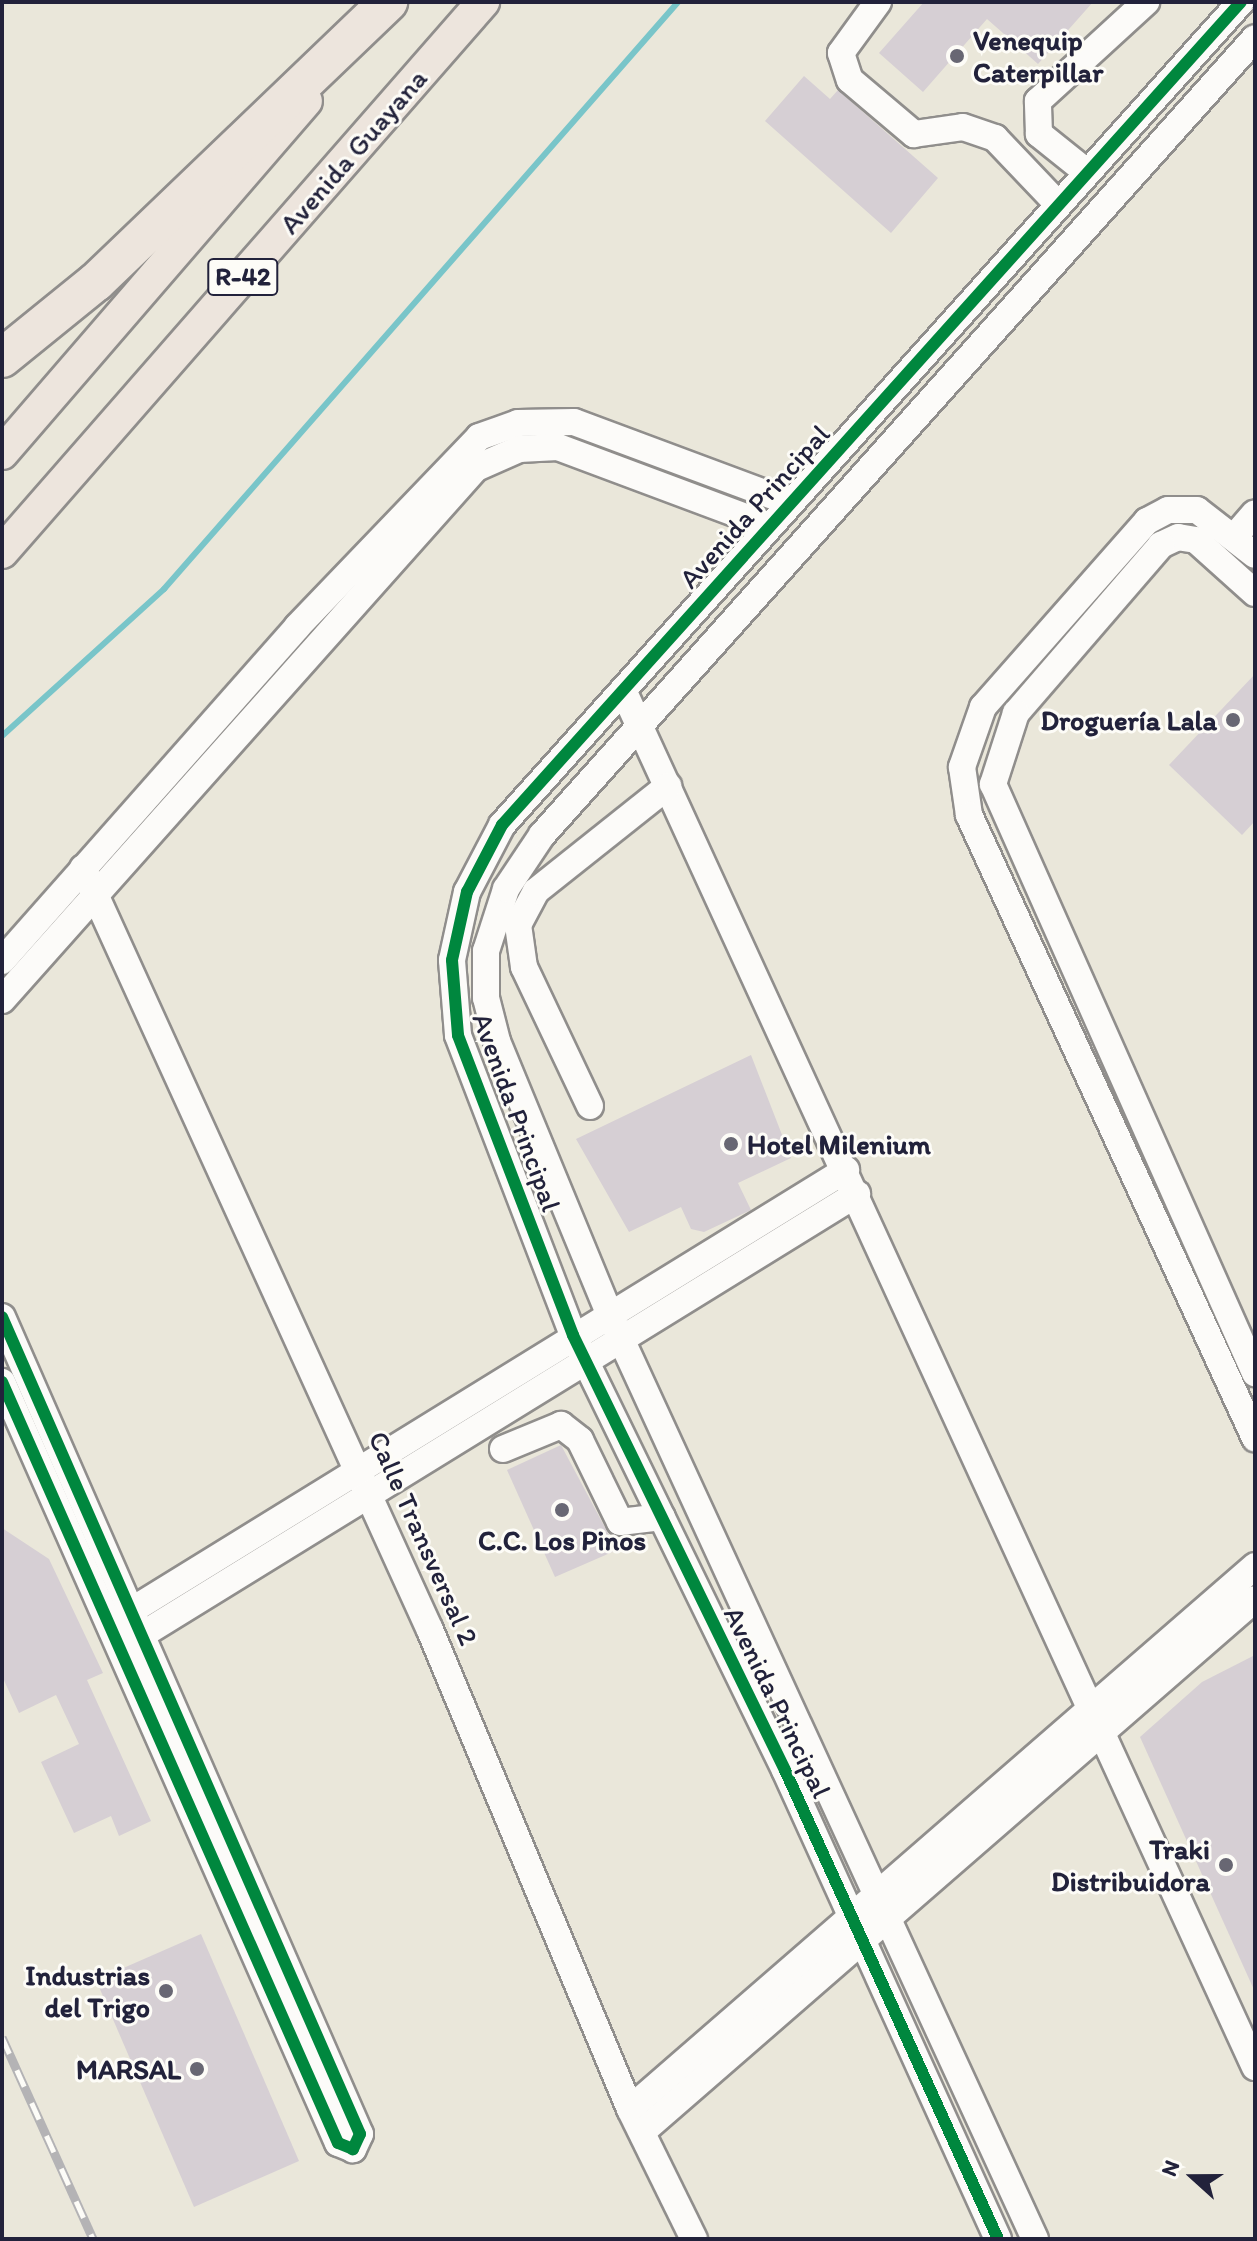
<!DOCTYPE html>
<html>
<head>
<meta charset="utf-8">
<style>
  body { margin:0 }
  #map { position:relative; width:1257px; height:2241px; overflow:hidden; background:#eae7da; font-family:Itim,sans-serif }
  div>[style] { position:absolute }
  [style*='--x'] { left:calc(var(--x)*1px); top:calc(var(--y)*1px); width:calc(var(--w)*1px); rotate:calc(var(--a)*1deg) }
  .stream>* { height:6px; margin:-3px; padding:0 3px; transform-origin:3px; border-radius:3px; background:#79c5c9 }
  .building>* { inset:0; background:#d6cfd4 }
  .roads { filter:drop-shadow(2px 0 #908e8c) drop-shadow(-2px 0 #908e8c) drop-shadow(0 2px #908e8c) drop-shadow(0 -2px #908e8c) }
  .minor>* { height:26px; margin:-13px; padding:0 13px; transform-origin:13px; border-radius:13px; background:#fcfbf9 }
  .major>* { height:32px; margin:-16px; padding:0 16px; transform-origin:16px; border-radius:16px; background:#ede5dd }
  .highway>* { height:38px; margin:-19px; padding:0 19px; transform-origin:19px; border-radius:19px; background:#ede5dd }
  .rail>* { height:9px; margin-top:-4.5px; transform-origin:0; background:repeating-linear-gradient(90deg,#fdfcf7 0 18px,#b4b3b5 0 36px); box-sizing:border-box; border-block:2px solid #b4b3b5 }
  .cycleway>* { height:12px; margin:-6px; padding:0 6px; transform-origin:6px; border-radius:6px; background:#00873e }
  .dots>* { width:22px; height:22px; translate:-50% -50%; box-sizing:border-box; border:4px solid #fdfcf7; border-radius:50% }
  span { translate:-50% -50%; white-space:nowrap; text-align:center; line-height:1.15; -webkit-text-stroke:6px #fdfcf7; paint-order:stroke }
  .shield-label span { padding:2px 6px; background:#fdfcf7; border:2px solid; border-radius:6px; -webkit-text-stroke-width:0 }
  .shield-label { font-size:26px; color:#22223b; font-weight:700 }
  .poi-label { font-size:28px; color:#22223b; font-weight:700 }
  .left { translate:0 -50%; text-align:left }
  .right { translate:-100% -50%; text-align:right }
  .street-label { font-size:28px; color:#22223b }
  .frame { position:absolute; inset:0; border:4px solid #22223b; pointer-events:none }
  .north { position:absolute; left:1153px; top:2137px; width:80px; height:80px; -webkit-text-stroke:6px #fdfcf7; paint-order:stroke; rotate:291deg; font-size:22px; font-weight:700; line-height:32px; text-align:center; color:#22223b }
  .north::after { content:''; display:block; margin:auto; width:28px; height:36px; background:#22223b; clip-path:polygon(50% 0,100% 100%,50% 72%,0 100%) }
</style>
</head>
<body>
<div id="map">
  <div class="stream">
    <div style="--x:2;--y:736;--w:219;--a:-42.2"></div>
    <div style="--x:164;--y:589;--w:780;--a:-48.79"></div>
  </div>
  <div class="building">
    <div style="clip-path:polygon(924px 2px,1093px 2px,1038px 64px,987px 19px,923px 92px,879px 53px)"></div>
    <div style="clip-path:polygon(804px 76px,830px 99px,838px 90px,938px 178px,891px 233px,765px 121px)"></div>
    <div style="clip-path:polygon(1255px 674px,1255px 821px,1242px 835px,1169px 765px)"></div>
    <div style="clip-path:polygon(751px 1055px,791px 1158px,738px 1183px,751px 1210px,704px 1232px,691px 1229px,681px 1207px,629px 1232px,576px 1139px)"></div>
    <div style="clip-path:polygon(561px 1445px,617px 1550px,555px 1577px,507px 1470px)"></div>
    <div style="clip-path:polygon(2px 1528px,49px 1559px,103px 1673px,87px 1680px,151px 1821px,119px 1836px,111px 1816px,74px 1833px,41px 1762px,79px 1744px,56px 1695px,19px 1713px,2px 1676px)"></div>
    <div style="clip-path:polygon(1255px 1655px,1255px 1992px,1140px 1737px,1202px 1682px)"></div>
    <div style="clip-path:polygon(201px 1934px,299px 2161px,194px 2207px,96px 1980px)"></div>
  </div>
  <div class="roads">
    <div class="minor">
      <div style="--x:878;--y:2;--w:63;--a:126"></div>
      <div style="--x:841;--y:53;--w:28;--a:72"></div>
      <div style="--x:850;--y:80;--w:84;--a:40.2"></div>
      <div style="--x:914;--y:134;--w:49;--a:-8.1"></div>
      <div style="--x:963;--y:127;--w:34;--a:19"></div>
      <div style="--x:995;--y:138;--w:88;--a:46.4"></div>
      <div style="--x:1084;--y:170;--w:58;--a:-141.3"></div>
      <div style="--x:1039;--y:134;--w:33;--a:-92"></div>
      <div style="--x:1038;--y:101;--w:147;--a:-42.5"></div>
      <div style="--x:1235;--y:536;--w:30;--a:-49"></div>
      <div style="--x:1255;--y:555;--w:73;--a:-142.2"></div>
      <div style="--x:1197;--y:510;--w:29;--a:180"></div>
      <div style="--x:1168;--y:510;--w:24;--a:152"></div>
      <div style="--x:1147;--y:521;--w:248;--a:131.4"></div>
      <div style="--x:983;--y:707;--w:64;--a:109.3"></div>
      <div style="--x:962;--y:767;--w:49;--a:81.7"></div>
      <div style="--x:969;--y:815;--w:686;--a:65.34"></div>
      <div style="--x:1255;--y:593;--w:79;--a:-138.1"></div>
      <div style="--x:1196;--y:540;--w:18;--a:-171"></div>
      <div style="--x:1178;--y:537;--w:19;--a:155"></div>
      <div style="--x:1161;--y:545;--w:222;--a:130.8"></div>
      <div style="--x:1016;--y:713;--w:75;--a:107.9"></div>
      <div style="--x:993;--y:784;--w:645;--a:66.02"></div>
      <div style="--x:623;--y:690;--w:1515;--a:65.35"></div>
      <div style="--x:83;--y:868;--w:837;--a:65.52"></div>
      <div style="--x:430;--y:1630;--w:519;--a:67.34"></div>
      <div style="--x:630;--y:2109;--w:145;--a:63.8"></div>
      <div style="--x:2;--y:961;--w:446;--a:-48.5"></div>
      <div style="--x:297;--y:627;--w:263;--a:-46.2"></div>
      <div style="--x:479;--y:437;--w:41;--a:-19.7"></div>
      <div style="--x:518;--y:423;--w:56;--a:-1"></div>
      <div style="--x:574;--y:422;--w:229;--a:20.4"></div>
      <div style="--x:2;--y:1000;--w:713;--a:-48.3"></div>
      <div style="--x:476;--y:468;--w:47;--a:-23.8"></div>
      <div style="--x:519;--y:449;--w:39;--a:-3"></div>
      <div style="--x:558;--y:447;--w:225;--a:20.5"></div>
      <div style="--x:590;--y:1106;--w:154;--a:-115.4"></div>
      <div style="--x:524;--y:967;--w:42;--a:-98.1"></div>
      <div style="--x:518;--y:925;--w:38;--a:-62"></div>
      <div style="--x:536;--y:891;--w:169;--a:-38.5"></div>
      <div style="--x:2;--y:1317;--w:892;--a:66.34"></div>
      <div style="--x:360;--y:2134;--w:17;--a:115"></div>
      <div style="--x:353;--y:2149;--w:16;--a:-158"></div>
      <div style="--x:338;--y:2143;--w:832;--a:-113.82"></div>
      <div style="--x:503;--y:1449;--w:63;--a:-22.5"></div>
      <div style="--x:561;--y:1425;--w:24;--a:38"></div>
      <div style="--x:580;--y:1440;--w:91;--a:64"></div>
      <div style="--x:620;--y:1522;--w:42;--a:-6.8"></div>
      <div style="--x:121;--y:1617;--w:852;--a:-31.66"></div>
      <div style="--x:132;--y:1641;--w:852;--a:-31.66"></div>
      <div style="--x:630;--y:2109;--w:828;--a:-40.98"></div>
      <div style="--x:642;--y:2132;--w:812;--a:-41.01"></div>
      <div style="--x:998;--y:2239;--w:515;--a:-114.43"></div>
      <div style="--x:785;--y:1770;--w:484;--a:-116"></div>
      <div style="--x:573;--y:1335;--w:321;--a:-111"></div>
      <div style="--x:458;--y:1035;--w:75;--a:-94.6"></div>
      <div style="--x:452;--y:960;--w:70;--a:-77.6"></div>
      <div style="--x:467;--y:892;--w:76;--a:-62.4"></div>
      <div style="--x:502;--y:825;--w:1106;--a:-48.08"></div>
      <div style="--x:1035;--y:2239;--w:1019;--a:-114.7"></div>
      <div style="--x:609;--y:1313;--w:294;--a:-112.4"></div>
      <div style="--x:497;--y:1041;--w:44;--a:-104.3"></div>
      <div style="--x:486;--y:998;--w:47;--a:-90"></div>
      <div style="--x:486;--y:951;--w:65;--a:-72.1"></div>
      <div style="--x:506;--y:889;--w:65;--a:-56.3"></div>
      <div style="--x:542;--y:835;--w:1069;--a:-48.18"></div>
    </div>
    <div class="major">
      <div style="--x:2;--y:453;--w:465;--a:-49.2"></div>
      <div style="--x:2;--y:552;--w:731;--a:-48.83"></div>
    </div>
    <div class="highway">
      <div style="--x:2;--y:358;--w:121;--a:-39"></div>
      <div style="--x:96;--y:282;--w:405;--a:-43.8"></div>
    </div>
  </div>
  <div class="rail">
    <div style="--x:2;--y:2037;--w:222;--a:65.7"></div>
  </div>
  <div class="cycleway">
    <div style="--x:2;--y:1317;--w:892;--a:66.34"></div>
    <div style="--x:360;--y:2134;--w:17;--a:115"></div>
    <div style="--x:353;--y:2149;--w:16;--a:-158"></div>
    <div style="--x:338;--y:2143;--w:832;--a:-113.82"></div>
    <div style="--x:998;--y:2239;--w:515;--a:-114.43"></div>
    <div style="--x:785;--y:1770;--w:484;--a:-116"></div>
    <div style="--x:573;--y:1335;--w:321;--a:-111"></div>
    <div style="--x:458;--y:1035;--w:75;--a:-94.6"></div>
    <div style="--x:452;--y:960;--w:70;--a:-77.6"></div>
    <div style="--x:467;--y:892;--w:76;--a:-62.4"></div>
    <div style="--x:502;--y:825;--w:1106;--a:-48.08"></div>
  </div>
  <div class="dots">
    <div style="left:957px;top:56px;background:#686773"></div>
    <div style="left:1233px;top:720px;background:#686773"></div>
    <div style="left:731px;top:1144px;background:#686773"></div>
    <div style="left:562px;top:1510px;background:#686773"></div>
    <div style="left:1226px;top:1865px;background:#686773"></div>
    <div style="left:166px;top:1991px;background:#686773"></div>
    <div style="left:197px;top:2069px;background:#686773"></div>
  </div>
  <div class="shield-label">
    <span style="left:243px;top:277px">R-42</span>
  </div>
  <div class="poi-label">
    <span class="left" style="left:973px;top:56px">Venequip<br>Caterpillar</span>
    <span class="right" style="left:1217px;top:720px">Droguería Lala</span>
    <span class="left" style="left:747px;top:1144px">Hotel Milenium</span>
    <span style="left:562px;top:1540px">C.C. Los Pinos</span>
    <span class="right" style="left:1210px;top:1865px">Traki<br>Distribuidora</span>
    <span class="right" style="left:150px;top:1991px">Industrias<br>del Trigo</span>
    <span class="right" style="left:181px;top:2069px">MARSAL</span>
  </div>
  <div class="street-label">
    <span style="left:353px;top:151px;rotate:-49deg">Avenida Guayana</span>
    <span style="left:754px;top:506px;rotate:-48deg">Avenida Principal</span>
    <span style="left:517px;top:1112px;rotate:70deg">Avenida Principal</span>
    <span style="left:424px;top:1538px;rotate:66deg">Calle Transversal 2</span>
    <span style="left:778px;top:1702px;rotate:64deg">Avenida Principal</span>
  </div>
  <div class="frame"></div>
  <div class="north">N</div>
</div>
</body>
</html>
